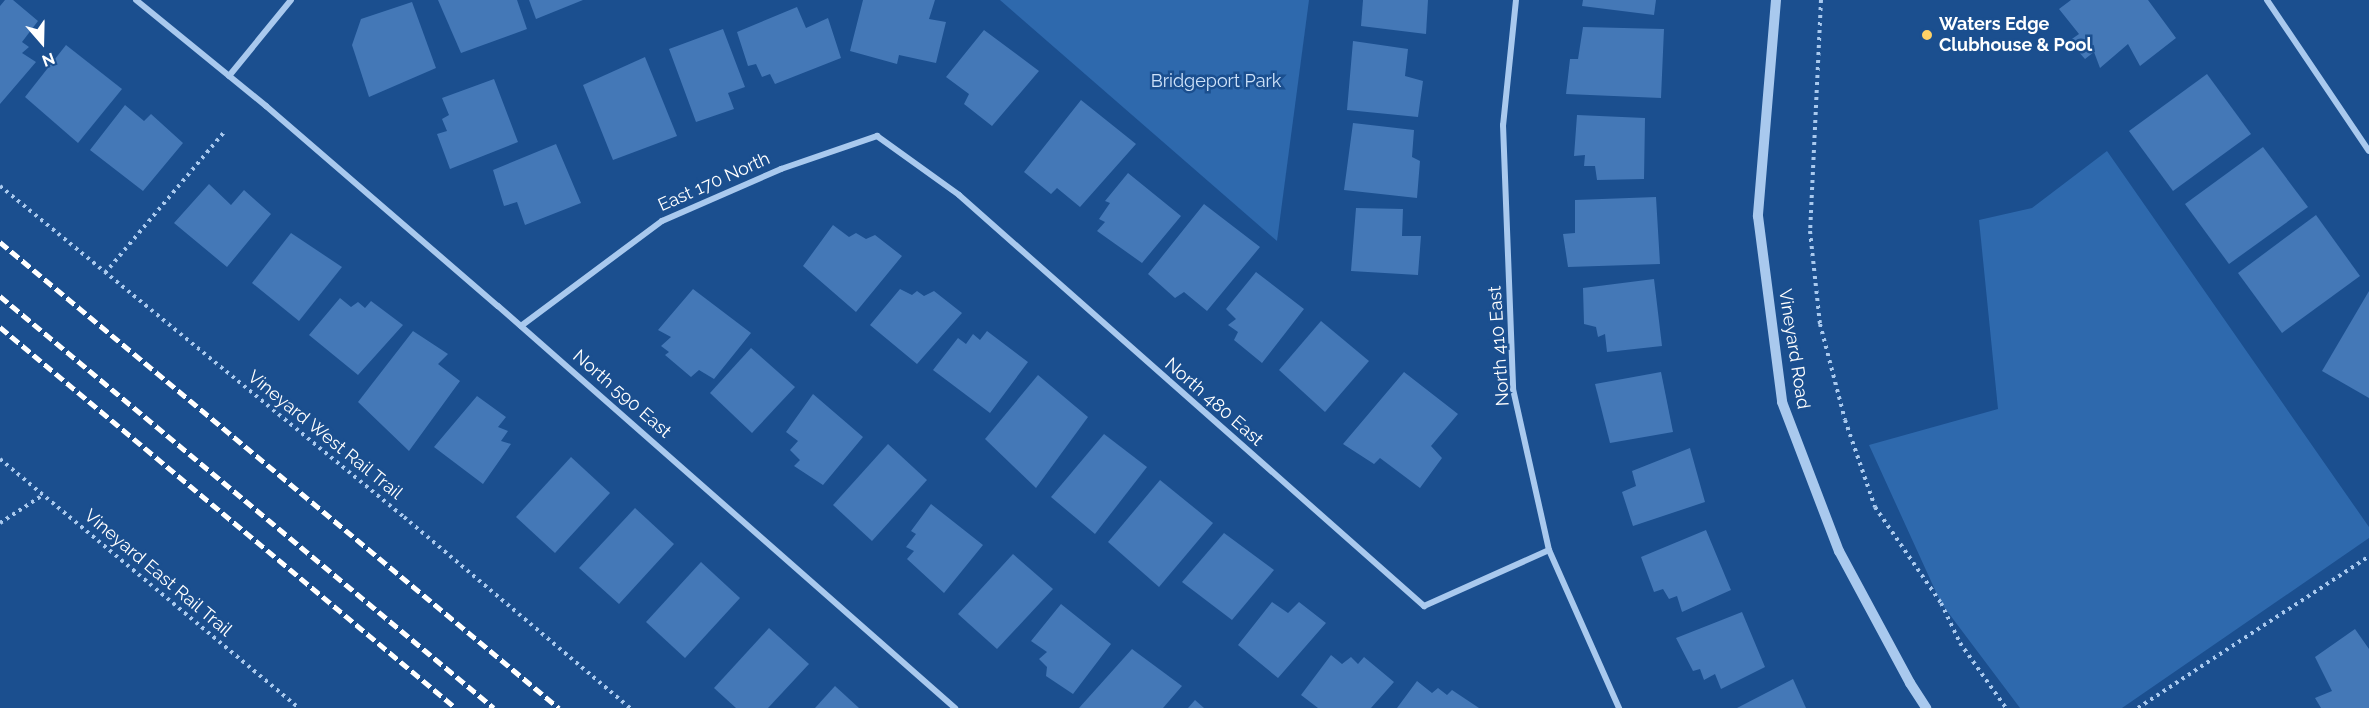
<!DOCTYPE html>
<html>
<head>
<meta charset="utf-8">
<style>
  body { margin:0 }
  #map { position:relative; width:2369px; height:708px; overflow:hidden; background:#1b4f8f; font-family:Raleway,sans-serif }
  div>[style] { position:absolute }
  [style*='--x'] { left:calc(var(--x)*1px); top:calc(var(--y)*1px); width:calc(var(--w)*1px); rotate:calc(var(--a)*1deg) }
  .green>* { inset:0; background:#2e69ad }
  .building>* { inset:0; background:#4478b7 }
  .path>* { height:4px; margin-top:-2px; transform-origin:0; background:repeating-linear-gradient(90deg,#a9c9ee 0 3px,transparent 0 7.5px) }
  .minor>* { height:6px; margin:-3px; padding:0 3px; transform-origin:3px; border-radius:3px; background:#a9c9ee }
  .tertiary>* { height:10px; margin:-5px; padding:0 5px; transform-origin:5px; border-radius:5px; background:#a9c9ee }
  .rail>* { height:4.5px; margin-top:-2.25px; transform-origin:0; background:repeating-linear-gradient(90deg,#fff 0 10px,transparent 0 14.5px) }
  .dots>* { width:16px; height:16px; translate:-50% -50%; box-sizing:border-box; border:3px solid #1b4f8f; border-radius:50% }
  span { translate:-50% -50%; white-space:nowrap; text-align:center; line-height:1.15; -webkit-text-stroke:5px #1b4f8f; paint-order:stroke }
  .poi-label { font-size:18px; color:#fff; font-weight:700 }
  .left { translate:0 -50%; text-align:left }
  .park-label { font-size:18px; color:#cfe3fa }
  .street-label { font-size:18px; color:#fff }
  .north { position:absolute; left:12px; top:12px; width:60px; height:60px; -webkit-text-stroke:4px #1b4f8f; paint-order:stroke; rotate:160deg; font-size:16px; font-weight:700; line-height:24px; text-align:center; color:#fff }
  .north::after { content:''; display:block; margin:auto; width:21px; height:27px; background:#fff; clip-path:polygon(50% 0,100% 100%,50% 72%,0 100%) }
</style>
</head>
<body>
<div id="map">
  <div class="green">
    <div style="clip-path:polygon(1000px 0,1309px 0,1277px 241px)"></div>
    <div style="clip-path:polygon(2107px 151px,2369px 527px,2369px 538px,2122px 708px,2020px 708px,1941px 603px,1869px 445px,1998px 409px,1979px 220px,2032px 208px)"></div>
  </div>
  <div class="building">
    <div style="clip-path:polygon(5px 0,13px 0,38px 21px,22px 42px,29px 47px,22px 53px,36px 62px,0 104px,0 6px)"></div>
    <div style="clip-path:polygon(438px 0,517px 0,527px 29px,461px 53px)"></div>
    <div style="clip-path:polygon(529px 0,583px 0,536px 19px)"></div>
    <div style="clip-path:polygon(863px 0,935px 0,929px 19px,946px 22px,936px 63px,899px 55px,897px 64px,850px 51px)"></div>
    <div style="clip-path:polygon(1363px 0,1428px 0,1426px 34px,1361px 26px)"></div>
    <div style="clip-path:polygon(1583px 0,1656px 0,1654px 15px,1582px 6px)"></div>
    <div style="clip-path:polygon(2071px 0,2148px 0,2176px 38px,2140px 66px,2128px 44px,2100px 68px,2094px 52px,2085px 59px,2069px 41px,2079px 34px,2059px 9px)"></div>
    <div style="clip-path:polygon(412px 2px,436px 68px,369px 97px,352px 45px,361px 19px)"></div>
    <div style="clip-path:polygon(797px 7px,806px 28px,828px 18px,841px 58px,775px 84px,770px 74px,762px 77px,756px 64px,748px 66px,737px 32px)"></div>
    <div style="clip-path:polygon(1583px 27px,1664px 29px,1661px 98px,1566px 94px,1570px 59px,1578px 59px)"></div>
    <div style="clip-path:polygon(723px 29px,745px 87px,728px 93px,734px 109px,696px 122px,669px 49px)"></div>
    <div style="clip-path:polygon(984px 30px,1039px 71px,992px 126px,964px 104px,969px 94px,946px 77px)"></div>
    <div style="clip-path:polygon(1353px 41px,1408px 49px,1405px 76px,1423px 81px,1418px 117px,1347px 110px)"></div>
    <div style="clip-path:polygon(66px 45px,122px 89px,78px 143px,25px 97px)"></div>
    <div style="clip-path:polygon(645px 57px,677px 136px,613px 160px,583px 85px)"></div>
    <div style="clip-path:polygon(2207px 74px,2251px 134px,2173px 191px,2129px 131px)"></div>
    <div style="clip-path:polygon(494px 79px,518px 142px,450px 169px,437px 134px,447px 131px,442px 119px,449px 115px,442px 98px)"></div>
    <div style="clip-path:polygon(1081px 100px,1136px 144px,1080px 207px,1057px 188px,1051px 194px,1024px 172px)"></div>
    <div style="clip-path:polygon(125px 105px,144px 121px,151px 114px,183px 143px,143px 191px,90px 150px)"></div>
    <div style="clip-path:polygon(1577px 115px,1645px 118px,1644px 179px,1597px 180px,1595px 166px,1584px 166px,1585px 155px,1574px 156px)"></div>
    <div style="clip-path:polygon(1353px 123px,1414px 130px,1412px 157px,1420px 161px,1417px 198px,1344px 190px)"></div>
    <div style="clip-path:polygon(556px 144px,581px 203px,525px 225px,517px 202px,504px 206px,493px 170px)"></div>
    <div style="clip-path:polygon(2263px 147px,2308px 207px,2229px 264px,2185px 204px)"></div>
    <div style="clip-path:polygon(1128px 173px,1181px 216px,1142px 263px,1097px 231px,1105px 222px,1099px 219px,1110px 203px,1105px 201px)"></div>
    <div style="clip-path:polygon(209px 184px,231px 205px,244px 190px,271px 214px,227px 267px,174px 223px)"></div>
    <div style="clip-path:polygon(1656px 197px,1660px 264px,1568px 267px,1563px 234px,1575px 233px,1575px 200px)"></div>
    <div style="clip-path:polygon(1204px 204px,1260px 247px,1207px 311px,1184px 292px,1175px 298px,1148px 274px)"></div>
    <div style="clip-path:polygon(1356px 208px,1403px 209px,1402px 236px,1421px 236px,1418px 275px,1351px 271px)"></div>
    <div style="clip-path:polygon(2316px 215px,2360px 276px,2282px 333px,2238px 273px)"></div>
    <div style="clip-path:polygon(833px 225px,849px 237px,856px 233px,866px 239px,875px 235px,902px 256px,856px 312px,803px 266px)"></div>
    <div style="clip-path:polygon(291px 233px,342px 267px,299px 321px,252px 283px)"></div>
    <div style="clip-path:polygon(1256px 272px,1304px 309px,1262px 363px,1234px 340px,1238px 332px,1228px 325px,1236px 319px,1226px 309px)"></div>
    <div style="clip-path:polygon(1654px 279px,1662px 346px,1607px 352px,1605px 334px,1598px 337px,1596px 327px,1584px 324px,1583px 288px)"></div>
    <div style="clip-path:polygon(693px 289px,751px 333px,714px 379px,699px 370px,691px 377px,665px 355px,669px 352px,661px 346px,671px 337px,658px 330px)"></div>
    <div style="clip-path:polygon(900px 289px,912px 295px,917px 291px,924px 296px,934px 291px,962px 313px,917px 364px,870px 325px)"></div>
    <div style="clip-path:polygon(2369px 291px,2369px 398px,2322px 371px)"></div>
    <div style="clip-path:polygon(340px 298px,351px 307px,358px 302px,365px 308px,371px 301px,403px 325px,358px 375px,309px 335px)"></div>
    <div style="clip-path:polygon(1321px 321px,1369px 361px,1325px 412px,1279px 370px)"></div>
    <div style="clip-path:polygon(413px 331px,448px 354px,438px 364px,460px 381px,409px 451px,358px 402px)"></div>
    <div style="clip-path:polygon(987px 331px,1028px 362px,990px 413px,933px 370px,958px 338px,966px 344px,973px 334px,980px 340px)"></div>
    <div style="clip-path:polygon(751px 348px,795px 387px,752px 433px,710px 393px)"></div>
    <div style="clip-path:polygon(1404px 372px,1458px 414px,1431px 446px,1442px 458px,1420px 488px,1380px 458px,1374px 464px,1343px 444px)"></div>
    <div style="clip-path:polygon(1661px 372px,1673px 432px,1610px 443px,1595px 384px)"></div>
    <div style="clip-path:polygon(1038px 375px,1088px 417px,1036px 488px,985px 439px)"></div>
    <div style="clip-path:polygon(813px 394px,863px 437px,823px 485px,794px 466px,800px 460px,790px 450px,798px 441px,786px 432px)"></div>
    <div style="clip-path:polygon(477px 396px,506px 417px,498px 427px,508px 431px,501px 441px,511px 444px,483px 484px,434px 447px)"></div>
    <div style="clip-path:polygon(1104px 434px,1147px 467px,1095px 534px,1051px 497px)"></div>
    <div style="clip-path:polygon(888px 444px,927px 480px,872px 541px,833px 505px)"></div>
    <div style="clip-path:polygon(1690px 448px,1705px 502px,1633px 526px,1622px 492px,1636px 486px,1632px 471px)"></div>
    <div style="clip-path:polygon(571px 457px,610px 493px,555px 553px,516px 517px)"></div>
    <div style="clip-path:polygon(1160px 480px,1213px 523px,1159px 587px,1108px 542px)"></div>
    <div style="clip-path:polygon(931px 504px,983px 545px,944px 593px,907px 559px,914px 551px,906px 547px,916px 534px,911px 531px)"></div>
    <div style="clip-path:polygon(635px 508px,674px 544px,619px 604px,579px 568px)"></div>
    <div style="clip-path:polygon(1706px 530px,1731px 590px,1682px 612px,1677px 596px,1669px 599px,1663px 589px,1654px 592px,1641px 557px)"></div>
    <div style="clip-path:polygon(1224px 533px,1274px 570px,1232px 620px,1182px 582px)"></div>
    <div style="clip-path:polygon(1013px 554px,1053px 589px,997px 649px,958px 614px)"></div>
    <div style="clip-path:polygon(701px 562px,740px 598px,685px 658px,646px 622px)"></div>
    <div style="clip-path:polygon(1272px 602px,1288px 613px,1299px 602px,1326px 623px,1278px 678px,1238px 645px)"></div>
    <div style="clip-path:polygon(1061px 604px,1111px 644px,1073px 694px,1046px 676px,1047px 667px,1039px 659px,1047px 652px,1031px 641px)"></div>
    <div style="clip-path:polygon(1742px 612px,1765px 667px,1721px 689px,1715px 674px,1704px 680px,1700px 669px,1693px 671px,1676px 638px)"></div>
    <div style="clip-path:polygon(769px 628px,809px 664px,768px 708px,736px 708px,714px 688px)"></div>
    <div style="clip-path:polygon(2355px 629px,2369px 649px,2369px 708px,2321px 708px,2315px 698px,2332px 691px,2315px 657px)"></div>
    <div style="clip-path:polygon(1132px 649px,1182px 686px,1163px 708px,1079px 708px)"></div>
    <div style="clip-path:polygon(1331px 655px,1342px 664px,1351px 657px,1358px 664px,1364px 657px,1394px 682px,1371px 708px,1318px 708px,1301px 695px)"></div>
    <div style="clip-path:polygon(1793px 679px,1806px 708px,1737px 708px)"></div>
    <div style="clip-path:polygon(1417px 681px,1432px 693px,1438px 688px,1447px 695px,1452px 690px,1479px 708px,1397px 708px)"></div>
    <div style="clip-path:polygon(835px 686px,859px 708px,815px 708px)"></div>
    <div style="clip-path:polygon(1195px 700px,1204px 708px,1188px 708px)"></div>
  </div>
  <div class="path">
    <div style="--x:1821;--y:0;--w:231;--a:92.7"></div>
    <div style="--x:1810;--y:231;--w:94;--a:83.9"></div>
    <div style="--x:1820;--y:324;--w:99;--a:75.4"></div>
    <div style="--x:1845;--y:420;--w:92;--a:71"></div>
    <div style="--x:1875;--y:507;--w:116;--a:55.5"></div>
    <div style="--x:1941;--y:603;--w:44;--a:64.6"></div>
    <div style="--x:1960;--y:643;--w:80;--a:54.7"></div>
    <div style="--x:0;--y:186;--w:522;--a:39.33"></div>
    <div style="--x:404;--y:517;--w:296;--a:40.2"></div>
    <div style="--x:105;--y:273;--w:186;--a:-49.8"></div>
    <div style="--x:0;--y:459;--w:389;--a:39.8"></div>
    <div style="--x:0;--y:523;--w:51;--a:-33.1"></div>
    <div style="--x:2138;--y:708;--w:277;--a:-33.3"></div>
  </div>
  <div class="minor">
    <div style="--x:136;--y:0;--w:168;--a:39.2"></div>
    <div style="--x:266;--y:106;--w:306;--a:40.8"></div>
    <div style="--x:498;--y:306;--w:609;--a:41.34"></div>
    <div style="--x:1516;--y:0;--w:126;--a:95.9"></div>
    <div style="--x:1503;--y:125;--w:264;--a:87.8"></div>
    <div style="--x:1513;--y:389;--w:165;--a:77.4"></div>
    <div style="--x:1549;--y:550;--w:173;--a:66.1"></div>
    <div style="--x:2267;--y:0;--w:182;--a:56"></div>
    <div style="--x:229;--y:76;--w:98;--a:-50.8"></div>
    <div style="--x:521;--y:326;--w:176;--a:-36.7"></div>
    <div style="--x:662;--y:221;--w:130;--a:-23.6"></div>
    <div style="--x:781;--y:169;--w:102;--a:-19"></div>
    <div style="--x:877;--y:136;--w:101;--a:35.7"></div>
    <div style="--x:959;--y:195;--w:621;--a:41.47"></div>
    <div style="--x:1424;--y:606;--w:137;--a:-24.1"></div>
  </div>
  <div class="tertiary">
    <div style="--x:1776;--y:0;--w:217;--a:94.8"></div>
    <div style="--x:1758;--y:216;--w:188;--a:82.6"></div>
    <div style="--x:1782;--y:402;--w:160;--a:69.1"></div>
    <div style="--x:1839;--y:551;--w:150;--a:61.7"></div>
    <div style="--x:1910;--y:683;--w:30;--a:57"></div>
  </div>
  <div class="rail">
    <div style="--x:0;--y:242;--w:728;--a:39.82"></div>
    <div style="--x:0;--y:296;--w:643;--a:39.83"></div>
    <div style="--x:0;--y:327;--w:594;--a:39.88"></div>
  </div>
  <div class="dots">
    <div style="left:1927px;top:35px;background:#ffd166"></div>
  </div>
  <div class="poi-label">
    <span class="left" style="left:1939px;top:35px">Waters Edge<br>Clubhouse &amp; Pool</span>
  </div>
  <div class="park-label">
    <span style="left:1216px;top:81px">Bridgeport Park</span>
  </div>
  <div class="street-label">
    <span style="left:714px;top:182px;rotate:-24deg">East 170 North</span>
    <span style="left:1499px;top:346px;rotate:-94deg">North 410 East</span>
    <span style="left:1794px;top:349px;rotate:81deg">Vineyard Road</span>
    <span style="left:622px;top:394px;rotate:41deg">North 590 East</span>
    <span style="left:1214px;top:402px;rotate:41deg">North 480 East</span>
    <span style="left:325px;top:435px;rotate:39deg">Vineyard West Rail Trail</span>
    <span style="left:158px;top:573px;rotate:40deg">Vineyard East Rail Trail</span>
  </div>
  <div class="north">N</div>
</div>
</body>
</html>
